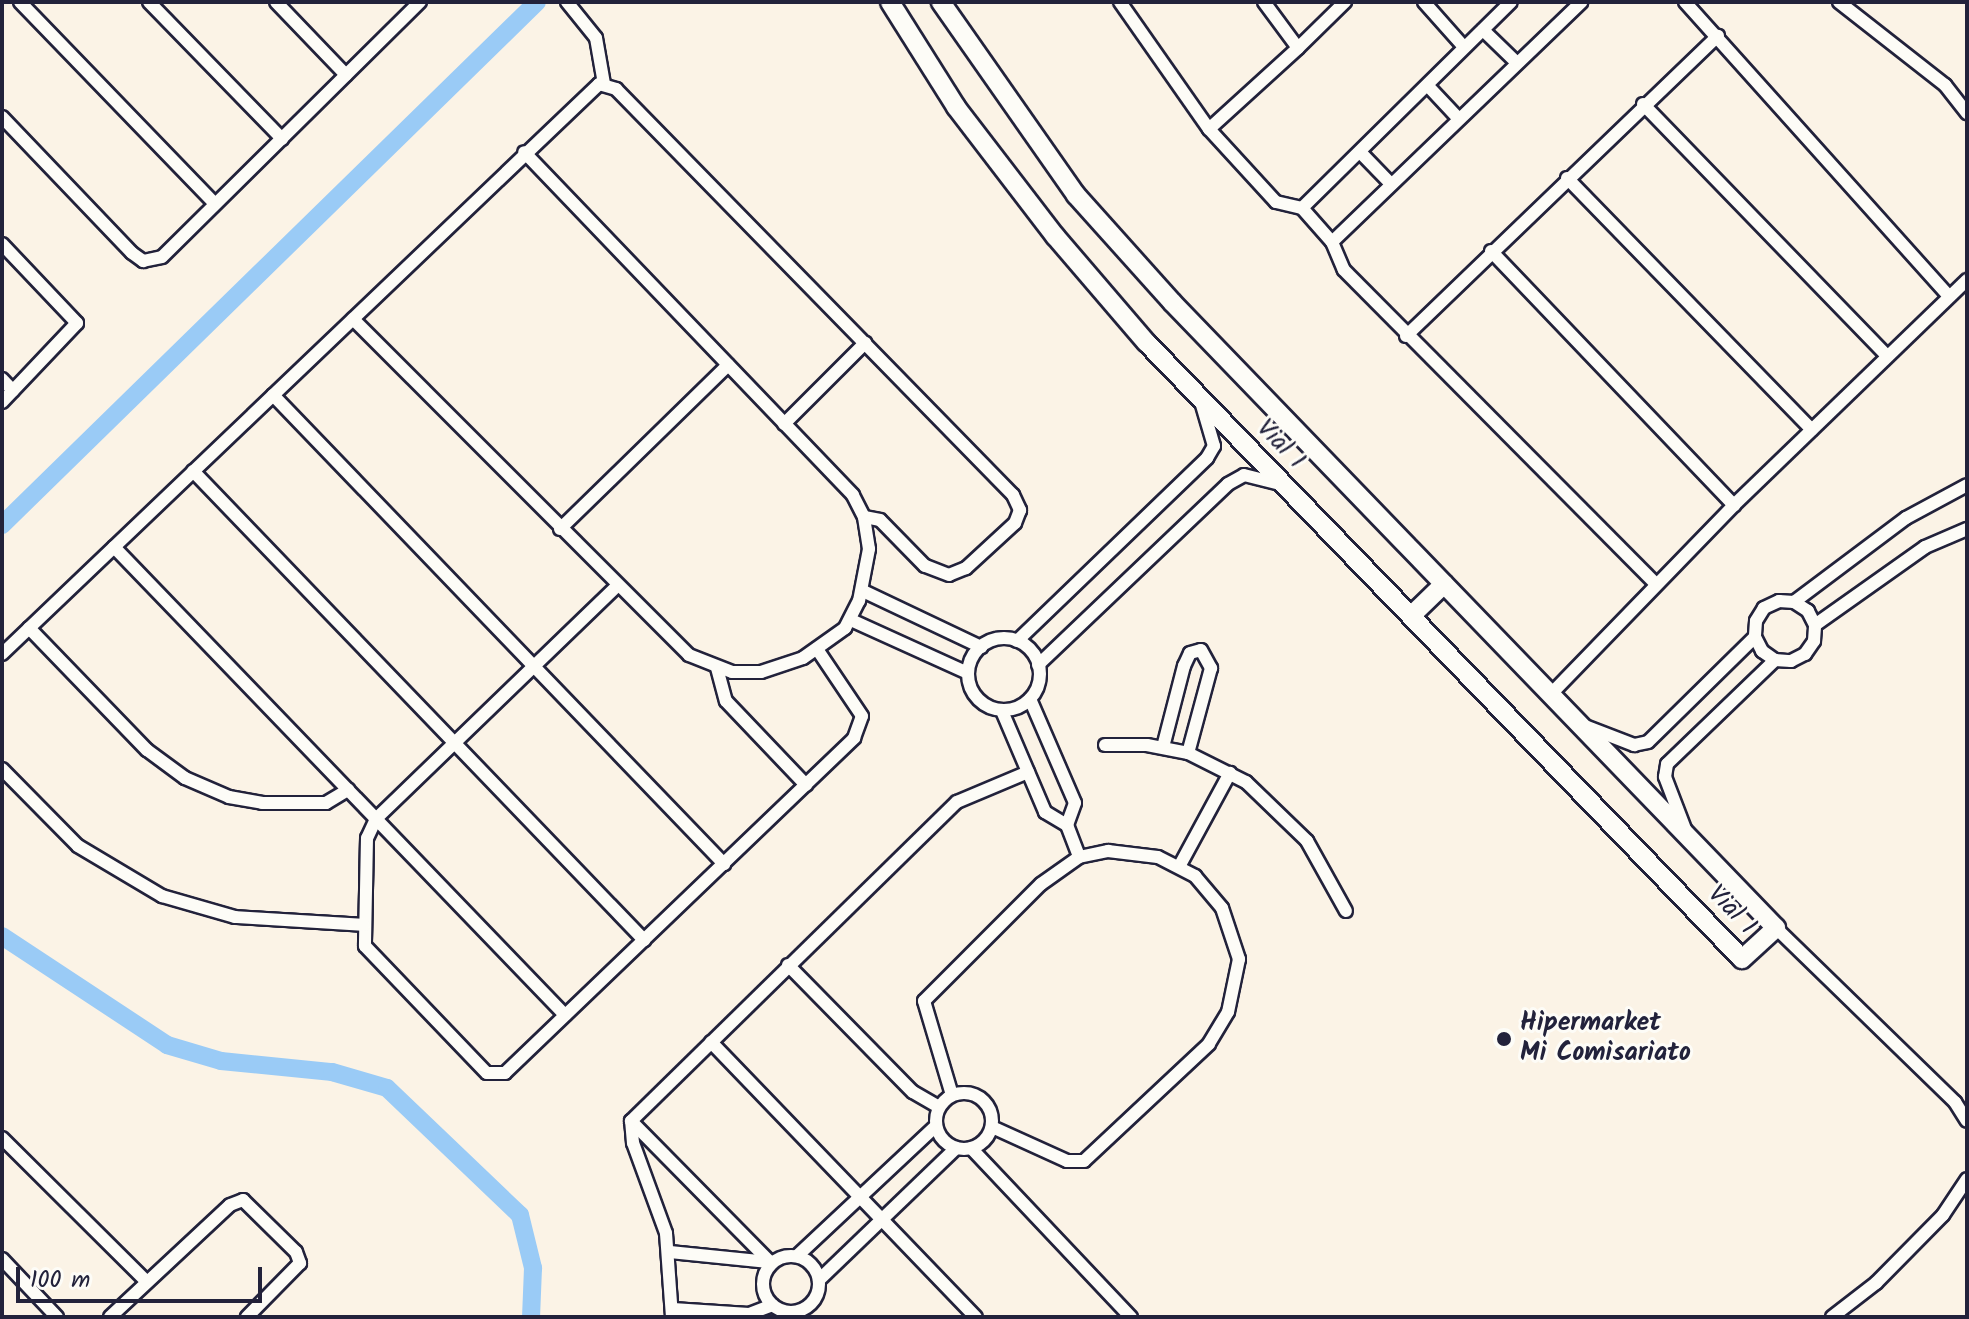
<!DOCTYPE html>
<html>
<head>
<meta charset="utf-8">
<style>
  body { margin:0 }
  #map { position:relative; width:1969px; height:1319px; overflow:hidden; background:#fbf3e6; font-family:Kalam,sans-serif }
  div>[style] { position:absolute }
  [style*='--x'] { left:calc(var(--x)*1px); top:calc(var(--y)*1px); width:calc(var(--w)*1px); rotate:calc(var(--a)*1deg) }
  .canal>* { height:18px; margin:-9px; padding:0 9px; transform-origin:9px; border-radius:9px; background:#9acbf6 }
  .roads { filter:drop-shadow(2px 0 #22223b) drop-shadow(-2px 0 #22223b) drop-shadow(0 2px #22223b) drop-shadow(0 -2px #22223b) }
  .street>* { height:12px; margin:-6px; padding:0 6px; transform-origin:6px; border-radius:6px; background:#fdfcf7 }
  .street>.ring { margin:-6px; padding:0; box-sizing:content-box; background:none; border:12px solid #fdfcf7; border-radius:50% }
  .secondary>* { height:18px; margin:-9px; padding:0 9px; transform-origin:9px; border-radius:9px; background:#fdfcf7 }
  .dots>* { width:22px; height:22px; translate:-50% -50%; box-sizing:border-box; border:4px solid #fdfcf7; border-radius:50% }
  span { translate:-50% -50%; white-space:nowrap; text-align:center; line-height:1.15; -webkit-text-stroke:6px #fdfcf7; paint-order:stroke }
  .street-label { font-size:26px; color:#22223b }
  .poi-label { font-size:26px; color:#22223b; font-weight:700 }
  .left { translate:0 -50%; text-align:left }
  .frame { position:absolute; inset:0; border:4px solid #22223b; pointer-events:none }
  .scale { position:absolute; left:16px; top:1267px; width:246px; height:36px; box-sizing:border-box; border:4px solid #22223b; border-top:0; padding-left:10px; font-size:24px; line-height:28px; white-space:nowrap; color:#22223b; -webkit-text-stroke:6px #fdfcf7; paint-order:stroke }
</style>
</head>
<body>
<div id="map">
  <div class="canal">
    <div style="--x:2;--y:525;--w:748;--a:-44.35"></div>
    <div style="--x:2;--y:936;--w:198;--a:33.4"></div>
    <div style="--x:167;--y:1045;--w:56;--a:16.5"></div>
    <div style="--x:221;--y:1061;--w:112;--a:5.7"></div>
    <div style="--x:332;--y:1072;--w:57;--a:16.2"></div>
    <div style="--x:387;--y:1088;--w:184;--a:43.7"></div>
    <div style="--x:520;--y:1215;--w:55;--a:76.2"></div>
    <div style="--x:533;--y:1268;--w:49;--a:92.3"></div>
  </div>
  <div class="roads">
    <div class="street">
      <div style="--x:20;--y:2;--w:279;--a:46"></div>
      <div style="--x:149;--y:2;--w:191;--a:45.8"></div>
      <div style="--x:276;--y:2;--w:101;--a:46.2"></div>
      <div style="--x:567;--y:2;--w:46;--a:51.1"></div>
      <div style="--x:596;--y:38;--w:47;--a:80.1"></div>
      <div style="--x:1120;--y:2;--w:155;--a:55"></div>
      <div style="--x:1209;--y:129;--w:99;--a:47.5"></div>
      <div style="--x:1276;--y:202;--w:27;--a:13"></div>
      <div style="--x:1302;--y:208;--w:45;--a:48.6"></div>
      <div style="--x:1332;--y:242;--w:30;--a:67"></div>
      <div style="--x:1344;--y:270;--w:443;--a:45.2"></div>
      <div style="--x:1424;--y:2;--w:60;--a:48.4"></div>
      <div style="--x:1685;--y:2;--w:395;--a:48.1"></div>
      <div style="--x:1839;--y:2;--w:135;--a:38.1"></div>
      <div style="--x:1945;--y:85;--w:36;--a:52"></div>
      <div style="--x:1483;--y:30;--w:46;--a:44.1"></div>
      <div style="--x:1298;--y:48;--w:66;--a:-44.4"></div>
      <div style="--x:1428;--y:86;--w:44;--a:46.8"></div>
      <div style="--x:1643;--y:104;--w:351;--a:45.9"></div>
      <div style="--x:2;--y:117;--w:188;--a:46.3"></div>
      <div style="--x:132;--y:253;--w:14;--a:36"></div>
      <div style="--x:143;--y:261;--w:19;--a:-12"></div>
      <div style="--x:162;--y:257;--w:363;--a:-44.7"></div>
      <div style="--x:1209;--y:129;--w:120;--a:-42.3"></div>
      <div style="--x:1298;--y:48;--w:57;--a:-126.5"></div>
      <div style="--x:1360;--y:152;--w:43;--a:45.9"></div>
      <div style="--x:1567;--y:178;--w:351;--a:45.8"></div>
      <div style="--x:1302;--y:208;--w:293;--a:-44.6"></div>
      <div style="--x:1332;--y:242;--w:346;--a:-43.9"></div>
      <div style="--x:2;--y:244;--w:109;--a:46.5"></div>
      <div style="--x:77;--y:323;--w:109;--a:133.5"></div>
      <div style="--x:1491;--y:251;--w:352;--a:46.3"></div>
      <div style="--x:353;--y:319;--w:475;--a:45"></div>
      <div style="--x:689;--y:655;--w:46;--a:21.6"></div>
      <div style="--x:732;--y:672;--w:29;--a:0"></div>
      <div style="--x:761;--y:672;--w:44;--a:-18.4"></div>
      <div style="--x:803;--y:658;--w:52;--a:-35.5"></div>
      <div style="--x:845;--y:628;--w:30;--a:-63"></div>
      <div style="--x:859;--y:601;--w:53;--a:-79.1"></div>
      <div style="--x:869;--y:549;--w:32;--a:-99"></div>
      <div style="--x:864;--y:517;--w:25;--a:-117"></div>
      <div style="--x:853;--y:495;--w:475;--a:-133.8"></div>
      <div style="--x:1406;--y:336;--w:433;--a:-43.9"></div>
      <div style="--x:2;--y:379;--w:16;--a:47"></div>
      <div style="--x:273;--y:395;--w:651;--a:46.12"></div>
      <div style="--x:784;--y:424;--w:115;--a:-45"></div>
      <div style="--x:193;--y:471;--w:651;--a:46.12"></div>
      <div style="--x:560;--y:529;--w:235;--a:-44.3"></div>
      <div style="--x:114;--y:547;--w:650;--a:46.06"></div>
      <div style="--x:617;--y:586;--w:335;--a:136"></div>
      <div style="--x:376;--y:819;--w:21;--a:115"></div>
      <div style="--x:367;--y:838;--w:108;--a:91.1"></div>
      <div style="--x:365;--y:946;--w:176;--a:46.2"></div>
      <div style="--x:487;--y:1073;--w:18;--a:0"></div>
      <div style="--x:505;--y:1073;--w:484;--a:-43.8"></div>
      <div style="--x:854;--y:738;--w:23;--a:-70"></div>
      <div style="--x:862;--y:716;--w:81;--a:-123.9"></div>
      <div style="--x:863;--y:591;--w:131;--a:25.4"></div>
      <div style="--x:1794;--y:602;--w:140;--a:-36.9"></div>
      <div style="--x:1906;--y:518;--w:69;--a:-28.4"></div>
      <div style="--x:851;--y:620;--w:128;--a:24.4"></div>
      <div style="--x:1815;--y:625;--w:135;--a:-35.3"></div>
      <div style="--x:1925;--y:547;--w:46;--a:-23.2"></div>
      <div style="--x:29;--y:628;--w:170;--a:46"></div>
      <div style="--x:147;--y:750;--w:47;--a:36.4"></div>
      <div style="--x:185;--y:778;--w:48;--a:23.4"></div>
      <div style="--x:229;--y:797;--w:34;--a:10"></div>
      <div style="--x:262;--y:803;--w:64;--a:0"></div>
      <div style="--x:326;--y:803;--w:26;--a:-31"></div>
      <div class="ring" style="left:968px;top:638px;width:60px;height:60px"></div>
      <div style="--x:1017;--y:641;--w:264;--a:-43.9"></div>
      <div style="--x:1207;--y:458;--w:14;--a:-60"></div>
      <div style="--x:1214;--y:446;--w:43;--a:-106.3"></div>
      <div style="--x:2;--y:654;--w:825;--a:-43.67"></div>
      <div style="--x:599;--y:84;--w:18;--a:16"></div>
      <div style="--x:616;--y:89;--w:568;--a:45.64"></div>
      <div style="--x:1013;--y:495;--w:17;--a:65"></div>
      <div style="--x:1020;--y:510;--w:14;--a:111"></div>
      <div style="--x:1015;--y:523;--w:67;--a:137.4"></div>
      <div style="--x:966;--y:568;--w:18;--a:158"></div>
      <div style="--x:949;--y:575;--w:26;--a:-159"></div>
      <div style="--x:925;--y:566;--w:64;--a:-134.4"></div>
      <div style="--x:880;--y:520;--w:16;--a:-169"></div>
      <div style="--x:1038;--y:665;--w:262;--a:-43.6"></div>
      <div style="--x:1228;--y:484;--w:18;--a:-29"></div>
      <div style="--x:1244;--y:475;--w:36;--a:14"></div>
      <div style="--x:717;--y:668;--w:34;--a:75"></div>
      <div style="--x:726;--y:701;--w:116;--a:46.4"></div>
      <div style="--x:1551;--y:694;--w:263;--a:-45.9"></div>
      <div style="--x:1734;--y:505;--w:324;--a:-44"></div>
      <div style="--x:1030;--y:699;--w:113;--a:66.6"></div>
      <div style="--x:1075;--y:803;--w:23;--a:110"></div>
      <div style="--x:1067;--y:825;--w:34;--a:69"></div>
      <div style="--x:1002;--y:711;--w:110;--a:66.9"></div>
      <div style="--x:1045;--y:812;--w:26;--a:31"></div>
      <div style="--x:1585;--y:726;--w:53;--a:21.2"></div>
      <div style="--x:1634;--y:745;--w:14;--a:-12"></div>
      <div style="--x:1648;--y:742;--w:150;--a:-44.5"></div>
      <div style="--x:1105;--y:745;--w:42;--a:0"></div>
      <div style="--x:1147;--y:745;--w:42;--a:11"></div>
      <div style="--x:1188;--y:753;--w:65;--a:26.6"></div>
      <div style="--x:1246;--y:782;--w:85;--a:44"></div>
      <div style="--x:1307;--y:841;--w:80;--a:60.9"></div>
      <div style="--x:1163;--y:747;--w:84;--a:-75.5"></div>
      <div style="--x:1184;--y:666;--w:14;--a:-65"></div>
      <div style="--x:1190;--y:653;--w:11;--a:-15"></div>
      <div style="--x:1201;--y:650;--w:21;--a:61"></div>
      <div style="--x:1211;--y:668;--w:88;--a:105.1"></div>
      <div style="--x:2;--y:769;--w:108;--a:45.4"></div>
      <div style="--x:78;--y:846;--w:98;--a:30.8"></div>
      <div style="--x:162;--y:896;--w:76;--a:16"></div>
      <div style="--x:235;--y:917;--w:129;--a:3.5"></div>
      <div style="--x:1685;--y:829;--w:56;--a:-111"></div>
      <div style="--x:1665;--y:777;--w:13;--a:-81"></div>
      <div style="--x:1667;--y:764;--w:150;--a:-43.9"></div>
      <div style="--x:1775;--y:660;--w:16;--a:4"></div>
      <div style="--x:1791;--y:661;--w:16;--a:-27"></div>
      <div style="--x:1805;--y:654;--w:16;--a:-55"></div>
      <div style="--x:1814;--y:641;--w:16;--a:-86"></div>
      <div style="--x:1815;--y:625;--w:16;--a:-117"></div>
      <div style="--x:1808;--y:611;--w:17;--a:-147"></div>
      <div style="--x:1794;--y:602;--w:15;--a:-176"></div>
      <div style="--x:1779;--y:601;--w:17;--a:155"></div>
      <div style="--x:1764;--y:608;--w:15;--a:122"></div>
      <div style="--x:1756;--y:621;--w:16;--a:94"></div>
      <div style="--x:1755;--y:637;--w:16;--a:63"></div>
      <div style="--x:1762;--y:651;--w:16;--a:35"></div>
      <div style="--x:1180;--y:865;--w:105;--a:-61.5"></div>
      <div style="--x:1776;--y:928;--w:250;--a:44.2"></div>
      <div style="--x:1955;--y:1102;--w:22;--a:58"></div>
      <div style="--x:788;--y:965;--w:178;--a:45.5"></div>
      <div style="--x:913;--y:1092;--w:30;--a:30"></div>
      <div style="--x:711;--y:1042;--w:382;--a:46.1"></div>
      <div class="ring" style="left:936px;top:1093px;width:44px;height:44px"></div>
      <div style="--x:952;--y:1095;--w:98;--a:-106.6"></div>
      <div style="--x:924;--y:1001;--w:165;--a:-45"></div>
      <div style="--x:1041;--y:884;--w:47;--a:-35.4"></div>
      <div style="--x:1079;--y:857;--w:30;--a:-12"></div>
      <div style="--x:1108;--y:851;--w:50;--a:6.8"></div>
      <div style="--x:1158;--y:857;--w:42;--a:27.2"></div>
      <div style="--x:1195;--y:876;--w:42;--a:49.8"></div>
      <div style="--x:1222;--y:908;--w:54;--a:71.6"></div>
      <div style="--x:1239;--y:959;--w:54;--a:101.7"></div>
      <div style="--x:1228;--y:1012;--w:37;--a:121"></div>
      <div style="--x:1209;--y:1044;--w:171;--a:136.9"></div>
      <div style="--x:1084;--y:1161;--w:17;--a:180"></div>
      <div style="--x:1067;--y:1161;--w:82;--a:-155.6"></div>
      <div style="--x:631;--y:1121;--w:199;--a:45.4"></div>
      <div style="--x:2;--y:1138;--w:204;--a:44.8"></div>
      <div style="--x:971;--y:1148;--w:233;--a:46.6"></div>
      <div style="--x:670;--y:1252;--w:99;--a:5.8"></div>
      <div class="ring" style="left:763px;top:1256px;width:44px;height:44px"></div>
      <div style="--x:797;--y:1256;--w:190;--a:-43.1"></div>
      <div style="--x:2;--y:1259;--w:80;--a:46.5"></div>
      <div style="--x:819;--y:1280;--w:190;--a:-43.9"></div>
      <div style="--x:673;--y:1309;--w:76;--a:3.8"></div>
      <div style="--x:749;--y:1314;--w:25;--a:-21"></div>
      <div style="--x:110;--y:1317;--w:164;--a:-43"></div>
      <div style="--x:230;--y:1205;--w:14;--a:-21"></div>
      <div style="--x:243;--y:1200;--w:74;--a:44.5"></div>
      <div style="--x:296;--y:1252;--w:12;--a:70"></div>
      <div style="--x:300;--y:1263;--w:76;--a:134.5"></div>
      <div style="--x:672;--y:1317;--w:84;--a:-94.1"></div>
      <div style="--x:666;--y:1233;--w:96;--a:-110.1"></div>
      <div style="--x:633;--y:1143;--w:22;--a:-95"></div>
      <div style="--x:631;--y:1121;--w:456;--a:-44.4"></div>
      <div style="--x:957;--y:802;--w:77;--a:-22.9"></div>
      <div style="--x:1832;--y:1317;--w:56;--a:-37.7"></div>
      <div style="--x:1876;--y:1283;--w:95;--a:-45.4"></div>
      <div style="--x:1943;--y:1215;--w:43;--a:-56.3"></div>
    </div>
    <div class="secondary">
      <div style="--x:890;--y:2;--w:124;--a:57.8"></div>
      <div style="--x:956;--y:107;--w:163;--a:52.5"></div>
      <div style="--x:1055;--y:236;--w:140;--a:49.4"></div>
      <div style="--x:1146;--y:342;--w:858;--a:45.99"></div>
      <div style="--x:1742;--y:959;--w:46;--a:-42.4"></div>
      <div style="--x:1776;--y:928;--w:870;--a:-133.98"></div>
      <div style="--x:1172;--y:302;--w:144;--a:-131.9"></div>
      <div style="--x:1076;--y:195;--w:236;--a:-125"></div>
      <div style="--x:1411;--y:616;--w:46;--a:-44.1"></div>
    </div>
  </div>
  <div class="dots">
    <div style="left:1504px;top:1039px;background:#22223b"></div>
  </div>
  <div class="street-label">
    <span style="left:1280px;top:445px;rotate:46deg">Vial 1</span>
    <span style="left:1731px;top:911px;rotate:46deg">Vial 1</span>
  </div>
  <div class="poi-label">
    <span class="left" style="left:1520px;top:1039px">Hipermarket<br>Mi Comisariato</span>
  </div>
  <div class="frame"></div>
  <div class="scale">100 m</div>
</div>
</body>
</html>
